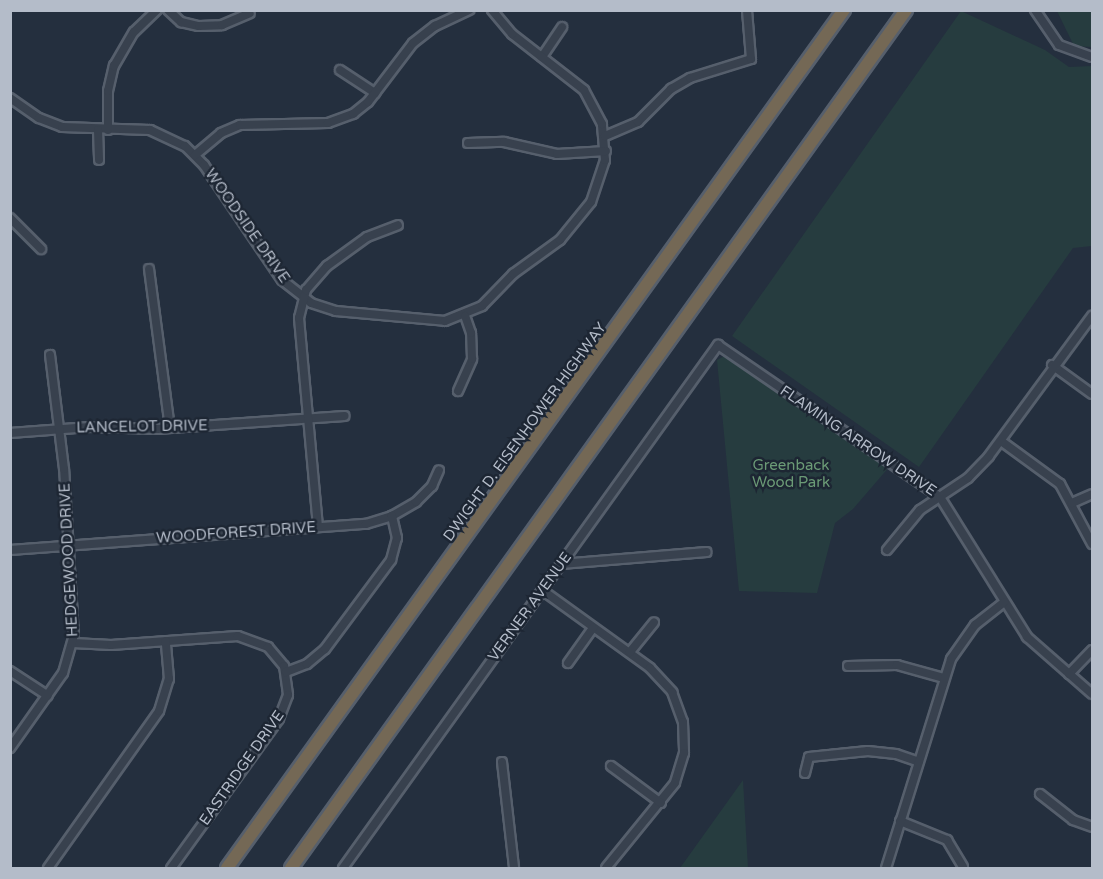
<!DOCTYPE html>
<html>
<head>
<meta charset="utf-8">
<style>
  body { margin:0 }
  #map { position:relative; width:1103px; height:879px; overflow:hidden; background:#242f3e; font-family:"Varela Round",sans-serif }
  div>[style] { position:absolute }
  [style*='--x'] { left:calc(var(--x)*1px); top:calc(var(--y)*1px); width:calc(var(--w)*1px); rotate:calc(var(--a)*1deg) }
  .green>* { inset:0; background:#263c3f }
  .roads { filter:drop-shadow(2px 0 #565f6c) drop-shadow(-2px 0 #565f6c) drop-shadow(0 2px #565f6c) drop-shadow(0 -2px #565f6c) }
  .minor>* { height:8px; margin:-4px; padding:0 4px; transform-origin:4px; border-radius:4px; background:#38414e }
  .highway>* { height:12px; margin:-6px; padding:0 6px; transform-origin:6px; border-radius:6px; background:#746855 }
  span { translate:-50% -50%; white-space:nowrap; text-align:center; line-height:1.15; -webkit-text-stroke:5px #1d2633; paint-order:stroke }
  .street-label { font-size:15px; color:#b4bcc9 }
  .park-label { font-size:15px; color:#6b9a76 }
  .frame { position:absolute; inset:0; border:12px solid #b4bcc9; pointer-events:none }
</style>
</head>
<body>
<div id="map">
  <div class="green">
    <div style="clip-path:polygon(961px 11px,1045px 50px,1069px 67px,1092px 66px,1092px 246px,1073px 248px,919px 467px,732px 336px)"></div>
    <div style="clip-path:polygon(1057px 11px,1092px 11px,1092px 47px,1074px 46px)"></div>
    <div style="clip-path:polygon(730px 353px,890px 466px,853px 509px,835px 523px,817px 593px,739px 591px,717px 360px)"></div>
    <div style="clip-path:polygon(743px 780px,748px 868px,680px 868px)"></div>
  </div>
  <div class="roads">
    <div class="minor">
      <div style="--x:168;--y:10;--w:18;--a:43"></div>
      <div style="--x:181;--y:22;--w:18;--a:13"></div>
      <div style="--x:199;--y:26;--w:23;--a:-2"></div>
      <div style="--x:222;--y:25;--w:30;--a:-23"></div>
      <div style="--x:1035;--y:10;--w:42;--a:55.6"></div>
      <div style="--x:1059;--y:45;--w:35;--a:20"></div>
      <div style="--x:542;--y:57;--w:36;--a:-56"></div>
      <div style="--x:340;--y:70;--w:42;--a:33.3"></div>
      <div style="--x:10;--y:98;--w:35;--a:35"></div>
      <div style="--x:39;--y:118;--w:25;--a:21"></div>
      <div style="--x:62;--y:127;--w:88;--a:2"></div>
      <div style="--x:150;--y:130;--w:38;--a:25"></div>
      <div style="--x:185;--y:146;--w:27;--a:45"></div>
      <div style="--x:204;--y:165;--w:139;--a:55.9"></div>
      <div style="--x:282;--y:280;--w:37;--a:38"></div>
      <div style="--x:311;--y:303;--w:26;--a:18"></div>
      <div style="--x:336;--y:311;--w:109;--a:5.2"></div>
      <div style="--x:445;--y:321;--w:40;--a:-22"></div>
      <div style="--x:482;--y:306;--w:45;--a:-45.9"></div>
      <div style="--x:513;--y:274;--w:58;--a:-35.9"></div>
      <div style="--x:560;--y:240;--w:49;--a:-50.8"></div>
      <div style="--x:591;--y:202;--w:44;--a:-71.6"></div>
      <div style="--x:605;--y:160;--w:36;--a:-95"></div>
      <div style="--x:602;--y:124;--w:38;--a:-118"></div>
      <div style="--x:584;--y:90;--w:91;--a:-142.1"></div>
      <div style="--x:512;--y:34;--w:31;--a:-130"></div>
      <div style="--x:98;--y:130;--w:30;--a:88"></div>
      <div style="--x:108;--y:130;--w:39;--a:-90"></div>
      <div style="--x:108;--y:91;--w:26;--a:-77"></div>
      <div style="--x:114;--y:66;--w:39;--a:-60"></div>
      <div style="--x:134;--y:32;--w:32;--a:-44"></div>
      <div style="--x:605;--y:136;--w:36;--a:-23"></div>
      <div style="--x:638;--y:122;--w:47;--a:-45"></div>
      <div style="--x:671;--y:89;--w:22;--a:-30"></div>
      <div style="--x:690;--y:78;--w:64;--a:-17.3"></div>
      <div style="--x:751;--y:59;--w:49;--a:-94.7"></div>
      <div style="--x:468;--y:143;--w:36;--a:-2"></div>
      <div style="--x:504;--y:142;--w:54;--a:12.8"></div>
      <div style="--x:557;--y:154;--w:49;--a:-3.5"></div>
      <div style="--x:195;--y:155;--w:34;--a:-40"></div>
      <div style="--x:221;--y:133;--w:21;--a:-23"></div>
      <div style="--x:240;--y:125;--w:88;--a:-1.3"></div>
      <div style="--x:328;--y:123;--w:27;--a:-20"></div>
      <div style="--x:353;--y:114;--w:19;--a:-39"></div>
      <div style="--x:368;--y:102;--w:74;--a:-52.7"></div>
      <div style="--x:413;--y:43;--w:28;--a:-38"></div>
      <div style="--x:435;--y:26;--w:38;--a:-25"></div>
      <div style="--x:10;--y:218;--w:44;--a:45"></div>
      <div style="--x:149;--y:269;--w:160;--a:82.5"></div>
      <div style="--x:1052;--y:365;--w:49;--a:35.9"></div>
      <div style="--x:458;--y:391;--w:35;--a:-66"></div>
      <div style="--x:472;--y:359;--w:26;--a:-92"></div>
      <div style="--x:471;--y:333;--w:18;--a:-109"></div>
      <div style="--x:10;--y:433;--w:80;--a:-4.3"></div>
      <div style="--x:90;--y:427;--w:67;--a:1.7"></div>
      <div style="--x:157;--y:429;--w:188;--a:-4"></div>
      <div style="--x:1001;--y:441;--w:73;--a:36.1"></div>
      <div style="--x:1060;--y:484;--w:68;--a:61.9"></div>
      <div style="--x:1072;--y:503;--w:22;--a:-24"></div>
      <div style="--x:318;--y:527;--w:210;--a:-95.2"></div>
      <div style="--x:299;--y:318;--w:29;--a:-76"></div>
      <div style="--x:306;--y:290;--w:32;--a:-49"></div>
      <div style="--x:327;--y:266;--w:49;--a:-35.9"></div>
      <div style="--x:367;--y:237;--w:33;--a:-21"></div>
      <div style="--x:10;--y:550;--w:357;--a:-4.2"></div>
      <div style="--x:366;--y:524;--w:27;--a:-17"></div>
      <div style="--x:392;--y:516;--w:28;--a:-30"></div>
      <div style="--x:416;--y:502;--w:23;--a:-45"></div>
      <div style="--x:432;--y:486;--w:17;--a:-66"></div>
      <div style="--x:887;--y:550;--w:52;--a:-50.5"></div>
      <div style="--x:920;--y:510;--w:58;--a:-33.7"></div>
      <div style="--x:968;--y:478;--w:30;--a:-46"></div>
      <div style="--x:989;--y:456;--w:174;--a:-53.7"></div>
      <div style="--x:561;--y:564;--w:146;--a:-4.7"></div>
      <div style="--x:542;--y:590;--w:133;--a:35.8"></div>
      <div style="--x:650;--y:668;--w:33;--a:47"></div>
      <div style="--x:672;--y:692;--w:32;--a:70"></div>
      <div style="--x:683;--y:722;--w:31;--a:88"></div>
      <div style="--x:684;--y:753;--w:31;--a:107"></div>
      <div style="--x:675;--y:783;--w:109;--a:129.1"></div>
      <div style="--x:73;--y:643;--w:38;--a:3"></div>
      <div style="--x:111;--y:645;--w:127;--a:-4.1"></div>
      <div style="--x:238;--y:636;--w:32;--a:20"></div>
      <div style="--x:268;--y:647;--w:25;--a:50"></div>
      <div style="--x:284;--y:666;--w:29;--a:82"></div>
      <div style="--x:288;--y:695;--w:26;--a:111"></div>
      <div style="--x:279;--y:719;--w:184;--a:125.9"></div>
      <div style="--x:630;--y:652;--w:38;--a:-51"></div>
      <div style="--x:568;--y:663;--w:43;--a:-54.5"></div>
      <div style="--x:848;--y:666;--w:49;--a:-1.2"></div>
      <div style="--x:897;--y:665;--w:49;--a:15.5"></div>
      <div style="--x:10;--y:671;--w:45;--a:33.3"></div>
      <div style="--x:286;--y:672;--w:22;--a:-21"></div>
      <div style="--x:307;--y:664;--w:23;--a:-40"></div>
      <div style="--x:325;--y:649;--w:111;--a:-53.4"></div>
      <div style="--x:391;--y:560;--w:23;--a:-75"></div>
      <div style="--x:397;--y:538;--w:23;--a:-103"></div>
      <div style="--x:1069;--y:674;--w:33;--a:-46"></div>
      <div style="--x:10;--y:748;--w:92;--a:-54.8"></div>
      <div style="--x:63;--y:673;--w:40;--a:-74"></div>
      <div style="--x:74;--y:635;--w:166;--a:-93.4"></div>
      <div style="--x:64;--y:469;--w:115;--a:-97"></div>
      <div style="--x:502;--y:762;--w:107;--a:83.5"></div>
      <div style="--x:611;--y:766;--w:62;--a:36.5"></div>
      <div style="--x:805;--y:773;--w:16;--a:-76"></div>
      <div style="--x:809;--y:757;--w:59;--a:-5.8"></div>
      <div style="--x:868;--y:751;--w:28;--a:6"></div>
      <div style="--x:896;--y:754;--w:24;--a:19"></div>
      <div style="--x:1040;--y:794;--w:42;--a:38.2"></div>
      <div style="--x:1073;--y:820;--w:20;--a:20"></div>
      <div style="--x:900;--y:821;--w:51;--a:22"></div>
      <div style="--x:947;--y:840;--w:31;--a:59"></div>
      <div style="--x:48;--y:868;--w:192;--a:-54.7"></div>
      <div style="--x:159;--y:711;--w:34;--a:-73"></div>
      <div style="--x:169;--y:679;--w:38;--a:-95"></div>
      <div style="--x:343;--y:868;--w:644;--a:-54.36"></div>
      <div style="--x:718;--y:345;--w:269;--a:34.4"></div>
      <div style="--x:940;--y:497;--w:165;--a:58.1"></div>
      <div style="--x:1027;--y:637;--w:86;--a:41.2"></div>
      <div style="--x:886;--y:868;--w:219;--a:-72.7"></div>
      <div style="--x:951;--y:659;--w:42;--a:-54.8"></div>
      <div style="--x:975;--y:625;--w:37;--a:-38"></div>
    </div>
    <div class="highway">
      <div style="--x:227;--y:868;--w:1057;--a:-54.28"></div>
      <div style="--x:291;--y:868;--w:1056;--a:-54.37"></div>
    </div>
  </div>
  <div class="street-label">
    <span style="left:247px;top:226px;rotate:55deg">WOODSIDE DRIVE</span>
    <span style="left:142px;top:427px;rotate:-1deg">LANCELOT DRIVE</span>
    <span style="left:525px;top:432px;rotate:-54deg">DWIGHT D. EISENHOWER HIGHWAY</span>
    <span style="left:858px;top:441px;rotate:34deg">FLAMING ARROW DRIVE</span>
    <span style="left:236px;top:533px;rotate:-4deg">WOODFOREST DRIVE</span>
    <span style="left:69px;top:560px;rotate:-93deg">HEDGEWOOD DRIVE</span>
    <span style="left:530px;top:607px;rotate:-54deg">VERNER AVENUE</span>
    <span style="left:242px;top:768px;rotate:-55deg">EASTRIDGE DRIVE</span>
  </div>
  <div class="park-label">
    <span style="left:791px;top:474px">Greenback<br>Wood Park</span>
  </div>
  <div class="frame"></div>
</div>
</body>
</html>
